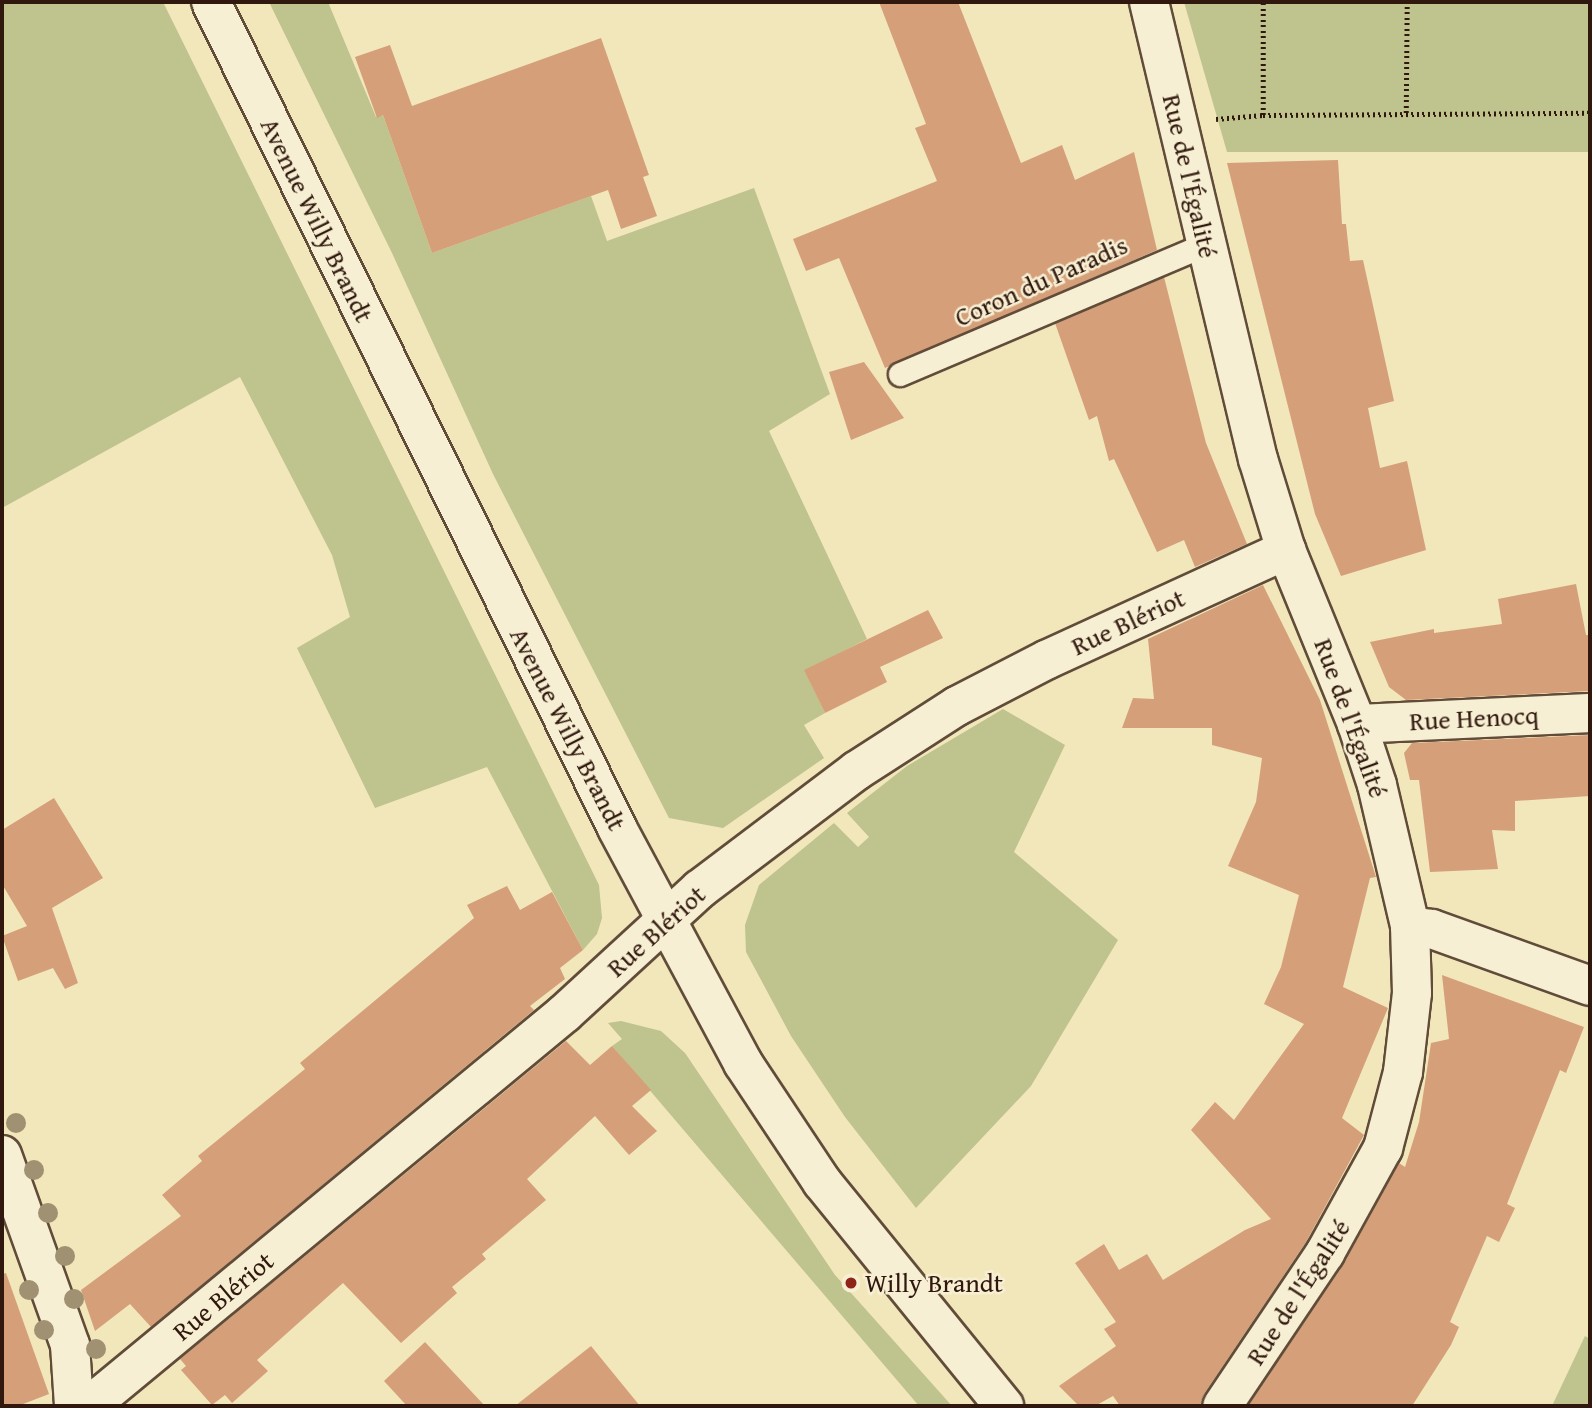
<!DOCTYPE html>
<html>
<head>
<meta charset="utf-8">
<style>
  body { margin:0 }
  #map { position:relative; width:1592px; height:1408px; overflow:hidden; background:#f2e6bb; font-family:"Gentium Book Plus",serif }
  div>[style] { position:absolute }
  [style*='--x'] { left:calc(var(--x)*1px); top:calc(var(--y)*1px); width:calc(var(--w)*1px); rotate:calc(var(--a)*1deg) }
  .green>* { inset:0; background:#bfc38d }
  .building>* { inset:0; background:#d59f7a }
  .path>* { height:4.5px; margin-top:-2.25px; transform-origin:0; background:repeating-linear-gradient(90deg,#30180e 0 2px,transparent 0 5.5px) }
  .roads { filter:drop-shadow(2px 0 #604c39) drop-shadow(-2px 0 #604c39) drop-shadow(0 2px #604c39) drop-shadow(0 -2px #604c39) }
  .service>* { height:23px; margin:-11.5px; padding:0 11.5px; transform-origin:11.5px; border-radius:11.5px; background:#f7efd3 }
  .minor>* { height:38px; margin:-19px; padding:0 19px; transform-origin:19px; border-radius:19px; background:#f7efd3 }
  .secondary>* { height:38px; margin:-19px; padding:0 19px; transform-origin:19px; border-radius:19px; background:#f7efd3 }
  .trees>* { width:20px; height:20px; margin:-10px; border-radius:50%; background:#9f9171 }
  .dots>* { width:19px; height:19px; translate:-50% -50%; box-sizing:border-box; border:4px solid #f7efd3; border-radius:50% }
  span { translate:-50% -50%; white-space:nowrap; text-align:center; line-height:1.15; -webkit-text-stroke:5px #f7efd3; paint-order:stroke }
  .street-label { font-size:26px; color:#30180e }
  .poi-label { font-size:26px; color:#30180e }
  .left { translate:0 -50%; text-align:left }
  .frame { position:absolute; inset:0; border:4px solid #30180e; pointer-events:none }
</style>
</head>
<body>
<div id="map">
  <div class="green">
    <div style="clip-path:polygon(2px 2px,163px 2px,599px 885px,602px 918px,597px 934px,583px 950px,487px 767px,375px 808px,297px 648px,350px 617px,332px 555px,240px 377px,2px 508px)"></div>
    <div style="clip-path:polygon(269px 2px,328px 2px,376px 117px,383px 115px,432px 253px,591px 196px,607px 241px,754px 188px,830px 394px,769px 431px,867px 639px,805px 671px,825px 713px,804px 725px,824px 758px,723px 828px,669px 818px,493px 474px,392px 253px)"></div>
    <div style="clip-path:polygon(1184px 2px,1590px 2px,1590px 152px,1227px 152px)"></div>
    <div style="clip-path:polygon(1003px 709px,1065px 745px,1014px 852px,1118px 940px,1031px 1086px,916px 1208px,845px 1117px,791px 1036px,746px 952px,745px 925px,759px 885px,834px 823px,858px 847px,869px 837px,847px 813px,907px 766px)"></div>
    <div style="clip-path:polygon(621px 1021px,661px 1031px,685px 1053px,835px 1275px,952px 1406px,919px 1406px,612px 1046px,622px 1039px,608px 1023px)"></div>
    <div style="clip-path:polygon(1585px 1336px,1590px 1339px,1590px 1406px,1552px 1406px)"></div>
  </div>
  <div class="building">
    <div style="clip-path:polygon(879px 2px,958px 2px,1021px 163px,1062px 145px,1075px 180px,1134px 152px,1157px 250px,885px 368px,839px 258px,806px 271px,793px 239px,937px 181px,915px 128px,926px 124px)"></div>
    <div style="clip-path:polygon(601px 38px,649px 175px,643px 177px,657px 216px,621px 229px,608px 190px,432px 253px,383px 115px,377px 118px,355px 57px,390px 45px,412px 106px)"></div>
    <div style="clip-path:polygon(1338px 160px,1342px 224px,1346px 224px,1350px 261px,1363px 260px,1394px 401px,1368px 408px,1380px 468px,1407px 461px,1426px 550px,1341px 576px,1315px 514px,1227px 163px)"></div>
    <div style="clip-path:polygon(1164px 277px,1206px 443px,1247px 544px,1195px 567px,1184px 540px,1157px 552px,1114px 459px,1109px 461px,1097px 416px,1089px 420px,1055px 323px)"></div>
    <div style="clip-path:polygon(864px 362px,904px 418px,851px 440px,829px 372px)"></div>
    <div style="clip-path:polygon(1576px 584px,1586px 635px,1590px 635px,1590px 691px,1406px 700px,1389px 687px,1370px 642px,1434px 629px,1434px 633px,1502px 624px,1498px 599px)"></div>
    <div style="clip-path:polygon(1263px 585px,1320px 700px,1376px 877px,1370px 878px,1343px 987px,1388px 1008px,1342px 1118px,1364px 1135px,1306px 1242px,1204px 1394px,1200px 1406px,1120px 1406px,1113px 1396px,1095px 1406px,1079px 1406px,1059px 1386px,1116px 1346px,1104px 1329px,1116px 1322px,1075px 1263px,1104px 1244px,1119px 1270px,1147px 1254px,1163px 1280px,1245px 1230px,1271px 1219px,1191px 1130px,1215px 1102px,1234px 1120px,1304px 1024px,1264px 1004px,1281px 967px,1299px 895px,1228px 866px,1256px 802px,1262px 758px,1212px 745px,1212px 728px,1122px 728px,1133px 698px,1154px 699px,1148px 639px)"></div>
    <div style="clip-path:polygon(928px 610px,943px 638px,880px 667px,887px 682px,825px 713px,804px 670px)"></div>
    <div style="clip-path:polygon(1590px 735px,1590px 796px,1515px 801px,1515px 831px,1492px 830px,1498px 869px,1430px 872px,1419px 780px,1410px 780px,1404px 753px,1412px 743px)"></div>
    <div style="clip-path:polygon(54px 798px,103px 878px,52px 908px,78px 983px,65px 989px,53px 968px,18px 981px,2px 936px,27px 926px,2px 884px,2px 830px)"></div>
    <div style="clip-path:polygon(507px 886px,520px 910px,552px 892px,583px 950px,560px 968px,565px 979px,530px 1006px,534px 1010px,151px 1327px,130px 1304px,95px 1331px,81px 1290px,181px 1216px,162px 1195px,202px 1161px,198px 1156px,305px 1069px,300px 1063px,474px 918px,467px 905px)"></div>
    <div style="clip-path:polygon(1442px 975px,1584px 1027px,1566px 1073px,1560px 1070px,1507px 1204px,1515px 1208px,1499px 1242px,1487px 1236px,1450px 1322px,1459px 1327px,1451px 1345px,1412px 1406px,1248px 1406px,1343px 1265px,1399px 1163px,1405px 1167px,1419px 1122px,1431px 1043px,1449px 1039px)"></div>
    <div style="clip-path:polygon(566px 1041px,590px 1065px,612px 1046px,651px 1090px,632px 1106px,657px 1131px,629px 1155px,595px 1116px,527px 1179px,546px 1200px,482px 1254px,486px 1259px,452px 1287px,457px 1293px,401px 1343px,343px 1283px,257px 1360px,268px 1371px,232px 1403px,225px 1395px,212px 1405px,181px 1370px,186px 1366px,180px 1359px)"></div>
    <div style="clip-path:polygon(6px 1273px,49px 1394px,18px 1406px,2px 1406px,2px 1274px)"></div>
    <div style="clip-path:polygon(425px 1342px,485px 1406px,407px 1406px,384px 1381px)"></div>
    <div style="clip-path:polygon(591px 1346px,640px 1406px,515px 1406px)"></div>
  </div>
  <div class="path">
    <div style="--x:1406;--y:113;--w:111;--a:-89.5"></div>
    <div style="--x:1263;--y:115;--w:327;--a:-0.4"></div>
    <div style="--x:1216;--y:119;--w:47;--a:-4.9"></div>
    <div style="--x:1263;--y:115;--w:113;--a:-90"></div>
  </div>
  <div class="roads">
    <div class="service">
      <div style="--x:900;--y:374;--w:332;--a:-23"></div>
    </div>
    <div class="minor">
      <div style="--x:1149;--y:2;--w:470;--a:76.6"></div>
      <div style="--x:1258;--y:459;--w:95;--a:72.9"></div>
      <div style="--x:1286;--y:550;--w:188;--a:67.8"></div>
      <div style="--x:1357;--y:724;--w:64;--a:71.8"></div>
      <div style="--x:1377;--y:785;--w:145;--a:76.8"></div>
      <div style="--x:1410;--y:926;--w:67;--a:88.3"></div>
      <div style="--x:1412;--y:993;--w:80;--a:96.5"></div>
      <div style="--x:1403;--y:1072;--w:79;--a:104.7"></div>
      <div style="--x:1383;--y:1148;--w:120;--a:118.9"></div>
      <div style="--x:1325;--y:1253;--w:184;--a:123.9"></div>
      <div style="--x:1357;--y:724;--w:233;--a:-2.7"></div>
      <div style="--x:1410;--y:926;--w:22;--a:8"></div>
      <div style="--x:1432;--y:929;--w:168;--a:19.8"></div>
      <div style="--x:2;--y:1155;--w:202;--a:70.3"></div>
      <div style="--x:70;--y:1345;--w:61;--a:86.2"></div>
      <div style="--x:89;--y:1406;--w:617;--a:-39.54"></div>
      <div style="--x:565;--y:1013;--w:183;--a:-42.6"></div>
      <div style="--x:700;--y:889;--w:196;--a:-37.1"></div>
      <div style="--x:856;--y:771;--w:120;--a:-32.8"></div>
      <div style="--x:957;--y:706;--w:102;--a:-27.3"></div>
      <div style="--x:1048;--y:659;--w:262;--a:-24.6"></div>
    </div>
    <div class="secondary">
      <div style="--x:211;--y:2;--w:920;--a:63.82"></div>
      <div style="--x:617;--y:828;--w:267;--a:61.8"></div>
      <div style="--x:743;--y:1063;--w:143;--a:56.4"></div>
      <div style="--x:822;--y:1182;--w:289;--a:50.9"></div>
    </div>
  </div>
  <div class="trees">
    <div style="left:16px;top:1123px"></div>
    <div style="left:34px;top:1170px"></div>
    <div style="left:48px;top:1213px"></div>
    <div style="left:65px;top:1256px"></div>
    <div style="left:29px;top:1290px"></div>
    <div style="left:74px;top:1299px"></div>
    <div style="left:44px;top:1330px"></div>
    <div style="left:96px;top:1349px"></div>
  </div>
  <div class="dots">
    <div style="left:851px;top:1283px;background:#8f2418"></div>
  </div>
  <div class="street-label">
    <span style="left:1190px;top:176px;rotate:77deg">Rue de l'Égalité</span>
    <span style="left:317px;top:220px;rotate:64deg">Avenue Willy Brandt</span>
    <span style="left:1041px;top:281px;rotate:-24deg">Coron du Paradis</span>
    <span style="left:1128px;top:622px;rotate:-25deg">Rue Blériot</span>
    <span style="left:1351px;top:718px;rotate:70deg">Rue de l'Égalité</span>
    <span style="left:1474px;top:718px;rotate:-3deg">Rue Henocq</span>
    <span style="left:568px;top:729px;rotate:63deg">Avenue Willy Brandt</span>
    <span style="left:656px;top:931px;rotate:-42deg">Rue Blériot</span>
    <span style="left:1298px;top:1292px;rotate:-57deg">Rue de l'Égalité</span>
    <span style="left:223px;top:1296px;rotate:-40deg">Rue Blériot</span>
  </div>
  <div class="poi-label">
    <span class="left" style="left:865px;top:1283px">Willy Brandt</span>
  </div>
  <div class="frame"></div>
</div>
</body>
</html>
